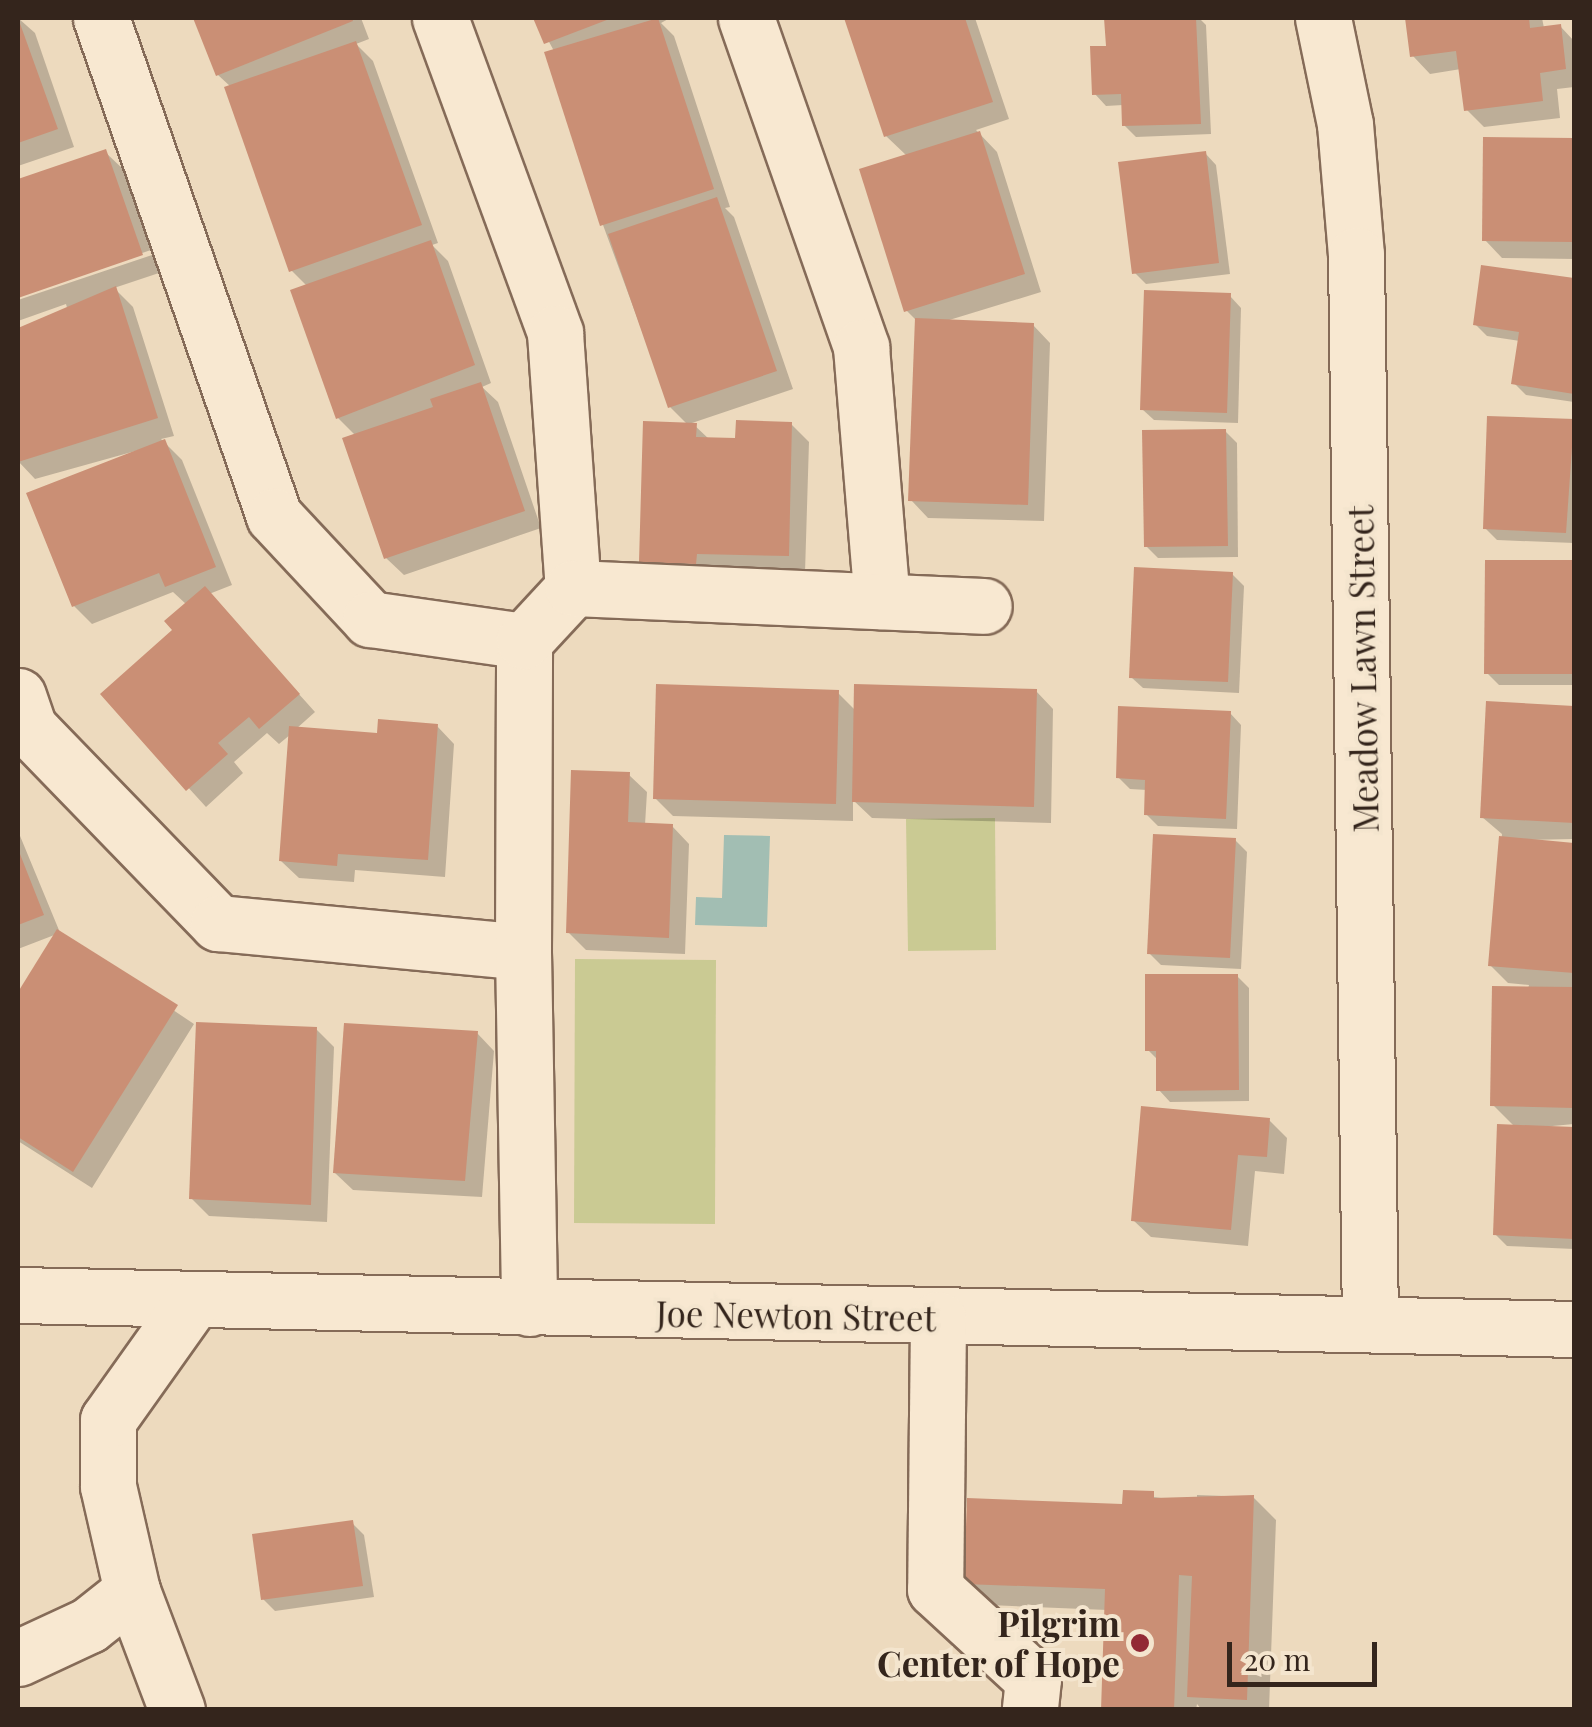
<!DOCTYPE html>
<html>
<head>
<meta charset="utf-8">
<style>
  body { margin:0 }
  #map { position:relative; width:1592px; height:1727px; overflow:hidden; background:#eddabe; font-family:"Playfair Display",serif }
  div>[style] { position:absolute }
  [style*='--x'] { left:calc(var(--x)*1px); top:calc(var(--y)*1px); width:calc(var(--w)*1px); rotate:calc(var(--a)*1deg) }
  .green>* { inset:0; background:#caca93 }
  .water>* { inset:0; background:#a2beb3 }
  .shadow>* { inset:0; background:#0003 }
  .building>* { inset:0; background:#ca8f75 }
  .roads { filter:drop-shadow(2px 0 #856b58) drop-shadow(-2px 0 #856b58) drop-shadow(0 2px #856b58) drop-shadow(0 -2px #856b58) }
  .minor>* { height:55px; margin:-27.5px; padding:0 27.5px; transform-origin:27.5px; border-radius:27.5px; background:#f8e8d1 }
  .dots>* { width:28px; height:28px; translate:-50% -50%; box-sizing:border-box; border:5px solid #f4e5ce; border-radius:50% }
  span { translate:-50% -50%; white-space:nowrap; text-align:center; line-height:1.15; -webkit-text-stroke:8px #f4e5ce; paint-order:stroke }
  .street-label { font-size:35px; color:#34251c }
  .poi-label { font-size:35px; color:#34251c; font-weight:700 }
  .right { translate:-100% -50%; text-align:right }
  .frame { position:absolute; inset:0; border:20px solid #34251c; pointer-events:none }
  .scale { position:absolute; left:1227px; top:1642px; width:150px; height:45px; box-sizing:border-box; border:5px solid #34251c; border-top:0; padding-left:12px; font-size:30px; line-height:35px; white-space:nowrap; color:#34251c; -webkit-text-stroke:8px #f4e5ce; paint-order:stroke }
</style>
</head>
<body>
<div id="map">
  <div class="green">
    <div style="clip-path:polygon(995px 818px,996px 950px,908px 951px,906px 819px)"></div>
    <div style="clip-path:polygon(575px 959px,716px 960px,715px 1224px,574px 1223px)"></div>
  </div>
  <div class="water">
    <div style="clip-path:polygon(724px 835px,770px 836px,767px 927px,695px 925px,696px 897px,722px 898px)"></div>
  </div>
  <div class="shadow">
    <div style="clip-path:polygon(18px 18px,35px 33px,74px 147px,18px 166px)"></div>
    <div style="clip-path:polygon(196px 18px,361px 18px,369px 39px,356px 44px,373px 61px,438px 243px,432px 245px,448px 261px,491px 383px,482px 387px,498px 402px,541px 528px,404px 575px,386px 558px,356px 436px,338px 418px,308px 287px,291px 270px,231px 87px,218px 75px)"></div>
    <div style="clip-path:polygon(536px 18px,670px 18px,661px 23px,674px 36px,730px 207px,725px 208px,734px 217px,793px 389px,692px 423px,710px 440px,737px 441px,791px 424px,809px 442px,805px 573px,659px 579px,642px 561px,689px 426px,670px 407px,603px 225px,554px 51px)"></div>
    <div style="clip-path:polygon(847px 18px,975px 18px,1009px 119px,976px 130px,997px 152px,1041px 292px,946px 321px,1033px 325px,1050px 343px,1044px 521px,928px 518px,911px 500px,917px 321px,906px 310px,907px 156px,886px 136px)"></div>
    <div style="clip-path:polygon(1107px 18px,1199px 18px,1206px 25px,1211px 134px,1136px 137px,1124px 125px,1123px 105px,1106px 106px,1095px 94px,1108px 48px)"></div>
    <div style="clip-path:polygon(1407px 18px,1542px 18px,1544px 28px,1560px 26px,1574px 41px,1574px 87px,1557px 89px,1560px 118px,1484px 127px,1467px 110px,1461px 69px,1430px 74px,1413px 56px)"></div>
    <div style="clip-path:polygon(1486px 139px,1574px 140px,1574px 259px,1502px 258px,1485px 240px)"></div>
    <div style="clip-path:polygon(105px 152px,123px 169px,151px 250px,18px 295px,18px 181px)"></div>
    <div style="clip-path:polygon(1205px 153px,1216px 165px,1230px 274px,1146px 284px,1134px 272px)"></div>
    <div style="clip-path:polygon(152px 255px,159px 273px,114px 288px,133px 307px,174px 436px,161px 439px,182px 460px,232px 585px,209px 594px,315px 712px,296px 729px,380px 735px,437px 726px,454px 744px,445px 877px,355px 870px,354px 882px,299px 878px,281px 861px,291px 734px,279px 744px,267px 733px,234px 762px,243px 773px,206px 807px,104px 695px,176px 631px,187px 605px,173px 592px,92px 624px,74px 606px,157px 445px,35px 479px,18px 461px,18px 331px,69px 315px,66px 304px,18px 321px,18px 300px)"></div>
    <div style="clip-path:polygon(1483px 268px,1574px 281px,1574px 402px,1526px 395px,1514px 383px,1520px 341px,1487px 336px,1475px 324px)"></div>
    <div style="clip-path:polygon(1230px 296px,1241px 308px,1238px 423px,1154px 420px,1142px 409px)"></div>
    <div style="clip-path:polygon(1574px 422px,1574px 543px,1497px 540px,1485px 528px)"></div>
    <div style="clip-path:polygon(1225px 431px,1237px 443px,1238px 557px,1158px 558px,1146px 546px)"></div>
    <div style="clip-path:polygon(1572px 563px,1574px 685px,1499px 685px,1487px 673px)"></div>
    <div style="clip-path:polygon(1232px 574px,1244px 586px,1239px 693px,1143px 688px,1131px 677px)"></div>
    <div style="clip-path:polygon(1036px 691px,1053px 709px,1051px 823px,872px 818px,853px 800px,853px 821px,673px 816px,655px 798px,838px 693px,856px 711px)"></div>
    <div style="clip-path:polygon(1489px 703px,1574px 708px,1574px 839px,1517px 840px,1574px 845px,1574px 1124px,1531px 1128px,1574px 1130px,1574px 1249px,1507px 1246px,1495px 1234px,1515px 1127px,1493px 1105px,1529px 985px,1508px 983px,1490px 965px,1502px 834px,1482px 817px)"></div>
    <div style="clip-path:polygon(1230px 713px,1241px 725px,1237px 829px,1158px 826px,1146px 814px,1147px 790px,1130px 789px,1118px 777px)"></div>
    <div style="clip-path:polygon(629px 775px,647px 792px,645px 825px,672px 826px,689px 844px,685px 954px,586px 950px,568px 932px)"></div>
    <div style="clip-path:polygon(18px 831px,61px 935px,194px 1024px,92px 1188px,18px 1141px,18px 997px,57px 934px,18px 949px)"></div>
    <div style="clip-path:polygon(1235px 840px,1247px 852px,1241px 969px,1161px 965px,1149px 953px)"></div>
    <div style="clip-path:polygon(1237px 976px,1249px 988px,1249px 1101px,1170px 1102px,1159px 1090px,1158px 1060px,1148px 1050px)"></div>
    <div style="clip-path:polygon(316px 1029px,334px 1047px,327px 1222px,209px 1216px,191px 1198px)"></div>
    <div style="clip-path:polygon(477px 1033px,494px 1051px,482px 1197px,353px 1190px,335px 1173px)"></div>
    <div style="clip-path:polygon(1269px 1120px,1287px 1138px,1284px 1174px,1255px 1171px,1248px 1246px,1151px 1237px,1133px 1220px)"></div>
    <div style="clip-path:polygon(1125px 1493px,1197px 1503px,1197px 1495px,1253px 1497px,1276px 1520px,1269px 1710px,1202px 1710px,1197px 1704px,1196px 1710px,1103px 1710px,1107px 1610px,989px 1605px,966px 1583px,1124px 1507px)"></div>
    <div style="clip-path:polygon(352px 1523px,364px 1535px,374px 1597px,275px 1611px,263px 1599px)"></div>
  </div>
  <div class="building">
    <div style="clip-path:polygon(18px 18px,58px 129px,18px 143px)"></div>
    <div style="clip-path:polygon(193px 18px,352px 18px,353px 21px,216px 76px)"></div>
    <div style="clip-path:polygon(533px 18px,612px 18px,544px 44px)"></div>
    <div style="clip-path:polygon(658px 18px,714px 189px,600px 226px,544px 52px)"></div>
    <div style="clip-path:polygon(844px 18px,965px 18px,993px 102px,884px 137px)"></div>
    <div style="clip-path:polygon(1104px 18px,1196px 18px,1201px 124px,1122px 126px,1121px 94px,1092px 95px,1090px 46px,1106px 46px)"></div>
    <div style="clip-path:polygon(1405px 18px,1529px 18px,1530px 28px,1561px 24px,1566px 69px,1540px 73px,1543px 101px,1464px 111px,1456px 51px,1410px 57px)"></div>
    <div style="clip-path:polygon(356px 41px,422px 225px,289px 272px,224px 87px)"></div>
    <div style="clip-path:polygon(980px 131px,1025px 274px,904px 312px,859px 169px)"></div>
    <div style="clip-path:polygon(1483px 137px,1574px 138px,1574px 242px,1482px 241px)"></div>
    <div style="clip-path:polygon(106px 149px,143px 255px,18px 298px,18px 179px)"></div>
    <div style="clip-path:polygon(1206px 151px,1219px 263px,1132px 274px,1118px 162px)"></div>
    <div style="clip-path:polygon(717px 197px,777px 371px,668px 408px,608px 234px)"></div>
    <div style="clip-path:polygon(431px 240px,475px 365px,336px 419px,290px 290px)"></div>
    <div style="clip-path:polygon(1481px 265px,1574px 278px,1574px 394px,1511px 384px,1519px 332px,1473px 325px)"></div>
    <div style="clip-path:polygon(116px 286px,158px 418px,18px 462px,18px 328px)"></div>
    <div style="clip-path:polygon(1144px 290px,1231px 293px,1227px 413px,1140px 410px)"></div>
    <div style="clip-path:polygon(915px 318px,1034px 323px,1028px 505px,908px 501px)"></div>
    <div style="clip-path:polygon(481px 382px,525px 511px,384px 559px,342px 438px,433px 407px,430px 399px)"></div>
    <div style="clip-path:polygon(1487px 416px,1574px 419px,1566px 533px,1483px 529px)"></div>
    <div style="clip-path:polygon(736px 420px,792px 422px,789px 556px,697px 554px,696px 564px,639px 562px,643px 421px,697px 423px,696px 437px,735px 438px)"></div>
    <div style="clip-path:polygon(1226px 429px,1228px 546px,1144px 547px,1142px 430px)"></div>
    <div style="clip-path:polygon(165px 439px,216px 567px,165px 587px,159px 573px,72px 607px,26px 493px)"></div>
    <div style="clip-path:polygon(1485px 560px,1573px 560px,1573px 674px,1484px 674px)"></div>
    <div style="clip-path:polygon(1134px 567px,1233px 572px,1228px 682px,1129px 678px)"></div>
    <div style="clip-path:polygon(205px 586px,300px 694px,259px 729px,249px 717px,218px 743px,228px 754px,186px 791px,100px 694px,172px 630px,164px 621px)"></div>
    <div style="clip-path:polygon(656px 684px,839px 690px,836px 804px,653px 799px)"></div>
    <div style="clip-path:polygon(854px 684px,1037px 689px,1034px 807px,852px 802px)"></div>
    <div style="clip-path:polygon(1486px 701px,1574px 706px,1574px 823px,1480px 818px)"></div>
    <div style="clip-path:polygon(1118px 706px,1231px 711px,1226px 819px,1144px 815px,1145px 780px,1116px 778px)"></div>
    <div style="clip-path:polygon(378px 719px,438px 724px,428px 860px,338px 854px,337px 866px,279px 861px,289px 726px,377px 733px)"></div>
    <div style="clip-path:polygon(571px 770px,630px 772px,628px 822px,673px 824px,669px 938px,566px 933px)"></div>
    <div style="clip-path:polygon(1153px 834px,1236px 838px,1230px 958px,1147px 954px)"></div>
    <div style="clip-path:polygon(1499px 836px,1574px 843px,1574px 973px,1488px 966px)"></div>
    <div style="clip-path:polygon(18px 849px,44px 915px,18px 925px)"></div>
    <div style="clip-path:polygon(57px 929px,178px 1005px,73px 1172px,18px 1137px,18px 992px)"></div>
    <div style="clip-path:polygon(1145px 974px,1238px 974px,1239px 1090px,1156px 1091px,1156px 1051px,1145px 1051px)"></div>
    <div style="clip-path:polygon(1492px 986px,1574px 987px,1574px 1108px,1490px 1106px)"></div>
    <div style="clip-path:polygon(196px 1022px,317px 1027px,311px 1205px,189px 1199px)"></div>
    <div style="clip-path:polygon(344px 1023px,478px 1031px,465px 1181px,333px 1173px)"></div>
    <div style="clip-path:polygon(1141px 1106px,1270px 1118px,1267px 1157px,1238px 1155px,1231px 1230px,1131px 1221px)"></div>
    <div style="clip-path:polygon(1497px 1124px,1574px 1127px,1574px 1239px,1493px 1235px)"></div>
    <div style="clip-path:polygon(1123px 1490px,1154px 1491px,1154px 1498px,1254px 1495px,1247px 1700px,1187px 1697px,1192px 1576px,1179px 1575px,1174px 1710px,1101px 1710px,1105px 1589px,964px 1584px,967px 1498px,1122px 1504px)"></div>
    <div style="clip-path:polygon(353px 1520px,363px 1586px,261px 1600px,252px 1534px)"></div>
  </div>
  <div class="roads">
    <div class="minor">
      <div style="--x:101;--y:18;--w:527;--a:70.84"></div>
      <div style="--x:274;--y:516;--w:141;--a:47"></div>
      <div style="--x:370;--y:619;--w:156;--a:8.1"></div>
      <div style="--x:440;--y:18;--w:335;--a:69.9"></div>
      <div style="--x:555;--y:333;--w:256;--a:86"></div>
      <div style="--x:746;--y:18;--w:349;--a:70.7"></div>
      <div style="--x:861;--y:347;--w:255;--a:85.3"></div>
      <div style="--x:1323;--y:18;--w:108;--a:78.3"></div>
      <div style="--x:1345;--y:124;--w:131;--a:85.2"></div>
      <div style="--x:1356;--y:255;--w:1069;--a:89.25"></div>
      <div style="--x:18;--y:696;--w:34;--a:71"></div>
      <div style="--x:29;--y:728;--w:272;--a:45.9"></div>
      <div style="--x:218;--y:923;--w:306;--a:5.4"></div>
      <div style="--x:523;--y:952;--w:356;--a:89"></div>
      <div style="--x:523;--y:952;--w:311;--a:-89.8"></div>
      <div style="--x:524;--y:641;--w:72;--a:-47.2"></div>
      <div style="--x:573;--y:588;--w:411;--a:2.5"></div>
      <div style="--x:18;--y:1295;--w:1556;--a:1.25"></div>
      <div style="--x:938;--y:1319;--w:270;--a:90.6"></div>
      <div style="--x:935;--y:1589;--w:133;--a:42.6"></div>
      <div style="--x:1033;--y:1679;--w:31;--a:96"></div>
      <div style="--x:132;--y:1591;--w:127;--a:69.3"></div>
      <div style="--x:18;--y:1658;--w:78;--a:-24.9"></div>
      <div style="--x:89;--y:1625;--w:55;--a:-38.3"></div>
      <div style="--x:132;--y:1591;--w:108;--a:-102.9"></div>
      <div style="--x:108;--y:1486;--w:66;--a:-90"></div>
      <div style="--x:108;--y:1420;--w:148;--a:-54.6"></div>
    </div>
  </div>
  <div class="dots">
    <div style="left:1140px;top:1643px;background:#922935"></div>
  </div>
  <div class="street-label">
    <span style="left:1362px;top:669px;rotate:-91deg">Meadow Lawn Street</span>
    <span style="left:796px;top:1315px;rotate:1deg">Joe Newton Street</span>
  </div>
  <div class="poi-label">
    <span class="right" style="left:1120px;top:1643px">Pilgrim<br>Center of Hope</span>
  </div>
  <div class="frame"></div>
  <div class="scale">20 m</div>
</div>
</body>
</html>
